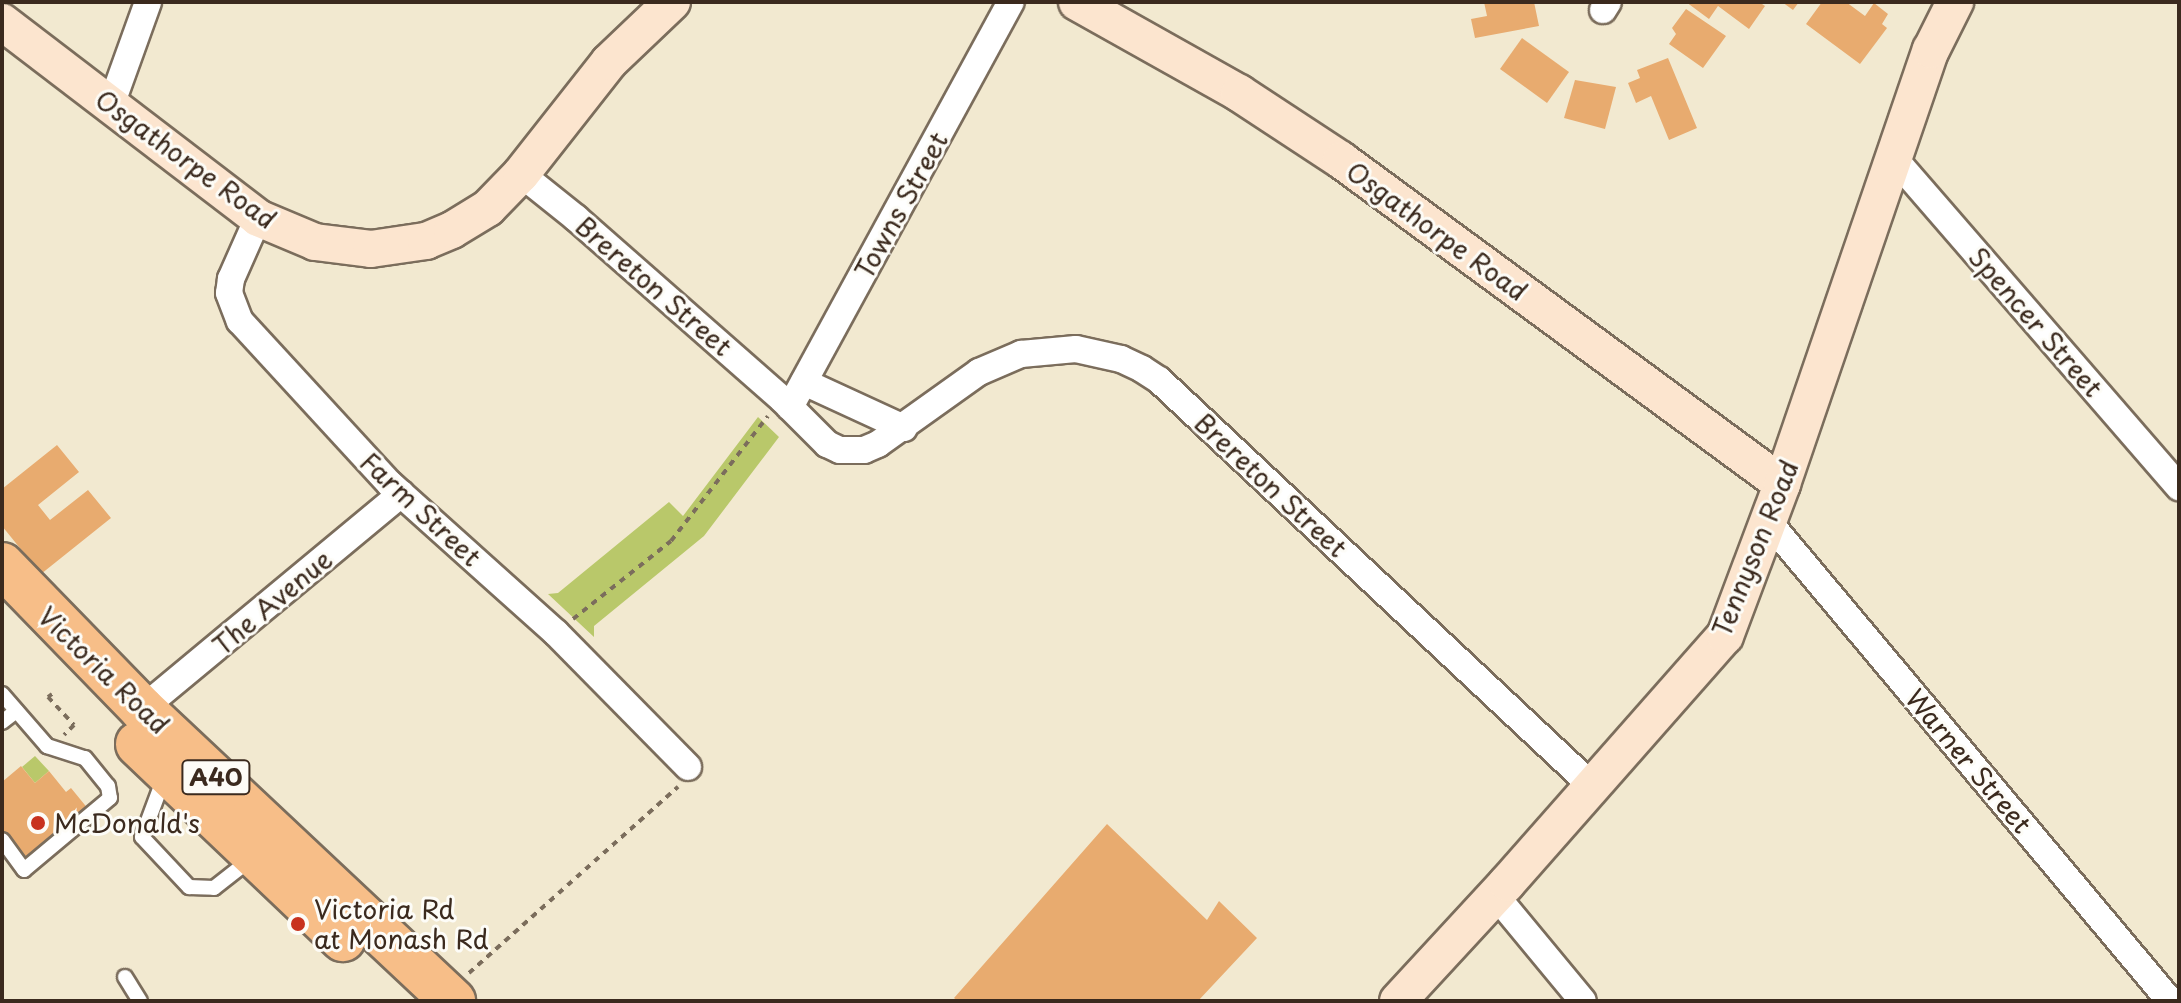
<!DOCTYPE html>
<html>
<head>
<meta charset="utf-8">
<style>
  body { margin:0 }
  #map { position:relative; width:2181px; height:1003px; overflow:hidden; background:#f2e9d0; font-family:"Playpen Sans",sans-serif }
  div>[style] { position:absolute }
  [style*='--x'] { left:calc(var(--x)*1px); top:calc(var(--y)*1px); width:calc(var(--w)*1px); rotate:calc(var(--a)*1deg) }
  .green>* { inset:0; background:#b9c86a }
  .building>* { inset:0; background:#e8ab6f }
  .path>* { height:4px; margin-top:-2px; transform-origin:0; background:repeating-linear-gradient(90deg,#7b6d5c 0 6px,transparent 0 12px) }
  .roads { filter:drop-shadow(2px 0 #7b6d5c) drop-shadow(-2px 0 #7b6d5c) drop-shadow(0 2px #7b6d5c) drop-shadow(0 -2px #7b6d5c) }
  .lane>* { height:14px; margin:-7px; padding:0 7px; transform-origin:7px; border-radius:7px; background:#fff }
  .street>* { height:26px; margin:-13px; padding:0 13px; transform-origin:13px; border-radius:13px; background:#fff }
  .secondary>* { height:36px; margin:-18px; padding:0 18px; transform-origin:18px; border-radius:18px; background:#fce5cf }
  .highway>* { height:44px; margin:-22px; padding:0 22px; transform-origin:22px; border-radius:22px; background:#f7be88 }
  .dots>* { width:22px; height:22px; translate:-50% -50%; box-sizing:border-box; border:4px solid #fdfcf7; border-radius:50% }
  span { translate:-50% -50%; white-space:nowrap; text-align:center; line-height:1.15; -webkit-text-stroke:6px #fdfcf7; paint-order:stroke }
  .shield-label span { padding:2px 6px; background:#fdfcf7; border:2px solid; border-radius:6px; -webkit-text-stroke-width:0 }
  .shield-label { font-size:24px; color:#3b2a1e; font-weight:700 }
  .street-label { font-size:26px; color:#3b2a1e }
  .poi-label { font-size:26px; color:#3b2a1e }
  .left { translate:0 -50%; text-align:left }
  .frame { position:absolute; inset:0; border:4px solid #3b2a1e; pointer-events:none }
</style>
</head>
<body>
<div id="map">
  <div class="green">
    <div style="clip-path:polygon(758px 417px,779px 437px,704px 536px,594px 626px,594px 637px,548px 594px,558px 593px,669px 502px,683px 516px)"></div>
    <div style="clip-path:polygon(35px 756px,49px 771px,35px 783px,22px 767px)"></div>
  </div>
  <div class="building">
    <div style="clip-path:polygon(1484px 2px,1534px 2px,1539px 26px,1475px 38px,1471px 19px,1487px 16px)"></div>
    <div style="clip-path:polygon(1686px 2px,1759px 2px,1765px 6px,1749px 29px,1718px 6px,1709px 19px)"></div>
    <div style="clip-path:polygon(1782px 2px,1799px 2px,1793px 10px)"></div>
    <div style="clip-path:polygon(1822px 2px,1846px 2px,1865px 16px,1874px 3px,1888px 14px,1882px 24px,1887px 28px,1860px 64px,1806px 24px)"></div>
    <div style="clip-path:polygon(1686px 9px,1726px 36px,1703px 68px,1669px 44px,1676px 34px,1672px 28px)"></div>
    <div style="clip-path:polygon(1522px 38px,1569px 72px,1547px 103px,1500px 69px)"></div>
    <div style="clip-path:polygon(1668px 58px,1697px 128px,1669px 140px,1651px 96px,1636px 103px,1628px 83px,1640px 78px,1637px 70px)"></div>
    <div style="clip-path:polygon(1575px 80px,1616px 87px,1605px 129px,1564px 118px)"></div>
    <div style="clip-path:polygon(57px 445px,79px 472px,38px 505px,50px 520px,88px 490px,111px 518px,41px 574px,2px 526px,2px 489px)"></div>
    <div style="clip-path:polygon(21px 766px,35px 783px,49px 771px,66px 792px,71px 788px,89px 810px,25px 863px,2px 835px,2px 782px)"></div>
    <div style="clip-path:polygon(1107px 824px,1207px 920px,1219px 901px,1257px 938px,1198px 1001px,958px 1001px,954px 998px)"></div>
  </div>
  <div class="path">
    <div style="--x:573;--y:619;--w:125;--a:-38.5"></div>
    <div style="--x:671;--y:541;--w:158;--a:-52.2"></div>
    <div style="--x:52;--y:694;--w:5;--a:143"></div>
    <div style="--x:48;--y:697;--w:38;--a:47"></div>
    <div style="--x:74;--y:725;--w:14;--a:135"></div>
    <div style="--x:469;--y:973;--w:280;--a:-41.7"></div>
  </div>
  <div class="roads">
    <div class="lane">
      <div style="--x:2;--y:694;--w:69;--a:49.1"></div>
      <div style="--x:47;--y:746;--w:40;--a:18"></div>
      <div style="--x:85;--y:758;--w:36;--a:51"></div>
      <div style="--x:108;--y:786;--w:12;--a:81"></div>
      <div style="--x:110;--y:798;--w:112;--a:140.1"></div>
      <div style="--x:24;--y:870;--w:37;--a:-126"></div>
      <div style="--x:2;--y:722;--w:18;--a:-38"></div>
      <div style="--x:164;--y:778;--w:63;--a:110.4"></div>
      <div style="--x:142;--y:837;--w:69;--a:46.8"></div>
      <div style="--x:189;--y:887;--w:25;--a:2"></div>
      <div style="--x:214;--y:888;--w:47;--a:-38.1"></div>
      <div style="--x:125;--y:977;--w:28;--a:58"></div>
    </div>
    <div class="street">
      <div style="--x:1603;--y:10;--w:9;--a:-58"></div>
      <div style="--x:111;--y:105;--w:109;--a:-70.2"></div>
      <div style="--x:1893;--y:157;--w:437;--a:49.1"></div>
      <div style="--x:521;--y:174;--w:70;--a:38.7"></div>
      <div style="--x:576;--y:218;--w:274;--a:41.3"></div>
      <div style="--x:782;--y:399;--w:64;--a:45"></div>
      <div style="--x:827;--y:444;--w:14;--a:25"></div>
      <div style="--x:840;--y:450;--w:24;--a:0"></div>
      <div style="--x:864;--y:450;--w:15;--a:-23"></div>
      <div style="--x:878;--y:444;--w:124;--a:-35.5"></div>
      <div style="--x:979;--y:372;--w:46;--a:-23.2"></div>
      <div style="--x:1021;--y:354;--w:55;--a:-5.2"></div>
      <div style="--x:1076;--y:349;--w:46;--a:12.5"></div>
      <div style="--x:1121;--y:359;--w:23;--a:25"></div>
      <div style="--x:1142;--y:369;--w:20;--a:33"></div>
      <div style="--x:1159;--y:380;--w:592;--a:43.15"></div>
      <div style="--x:258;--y:218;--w:67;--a:113.9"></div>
      <div style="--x:231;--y:279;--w:14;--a:98"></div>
      <div style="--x:229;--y:293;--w:30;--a:69"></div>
      <div style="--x:240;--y:321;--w:222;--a:47.4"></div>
      <div style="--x:390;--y:484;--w:223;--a:41.9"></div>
      <div style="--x:556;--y:633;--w:188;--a:45.4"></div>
      <div style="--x:804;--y:382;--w:110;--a:24.7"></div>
      <div style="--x:790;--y:407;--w:461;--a:-61.4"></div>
      <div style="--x:1767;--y:520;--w:628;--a:50.04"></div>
      <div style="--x:142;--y:709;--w:337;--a:-39.7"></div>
      <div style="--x:1496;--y:896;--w:136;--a:50.4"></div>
    </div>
    <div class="secondary">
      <div style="--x:1077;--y:2;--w:186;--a:29.3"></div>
      <div style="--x:1239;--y:93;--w:122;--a:33.3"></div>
      <div style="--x:1341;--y:160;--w:547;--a:36.3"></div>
      <div style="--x:2;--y:22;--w:322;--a:37.4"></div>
      <div style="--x:258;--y:218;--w:62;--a:22.8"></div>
      <div style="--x:315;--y:242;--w:56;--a:7.1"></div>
      <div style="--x:371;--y:249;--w:56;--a:-8.3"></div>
      <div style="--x:426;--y:241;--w:28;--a:-23"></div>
      <div style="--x:452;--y:230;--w:42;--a:-31.4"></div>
      <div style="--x:488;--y:208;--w:47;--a:-45.9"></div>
      <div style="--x:521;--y:174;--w:142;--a:-51.8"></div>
      <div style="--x:609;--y:62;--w:87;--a:-43.6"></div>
      <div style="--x:1398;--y:1001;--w:161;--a:-47.3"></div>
      <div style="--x:1507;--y:883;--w:329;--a:-48.6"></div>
      <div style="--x:1725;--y:636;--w:162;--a:-69.4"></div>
      <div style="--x:1782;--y:484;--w:459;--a:-71.1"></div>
      <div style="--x:1931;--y:50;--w:54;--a:-63.4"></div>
    </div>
    <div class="highway">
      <div style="--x:2;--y:565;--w:201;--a:45.8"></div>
      <div style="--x:142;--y:709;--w:427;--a:43.2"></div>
      <div style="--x:138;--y:744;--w:283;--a:43.6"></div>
    </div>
  </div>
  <div class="dots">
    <div style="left:38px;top:823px;background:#c8321e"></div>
    <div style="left:298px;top:924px;background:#c8321e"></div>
  </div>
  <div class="shield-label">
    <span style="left:216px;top:777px">A40</span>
  </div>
  <div class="street-label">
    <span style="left:186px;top:159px;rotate:36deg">Osgathorpe Road</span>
    <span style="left:901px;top:205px;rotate:-61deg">Towns Street</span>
    <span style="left:1437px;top:231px;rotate:36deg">Osgathorpe Road</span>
    <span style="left:654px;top:286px;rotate:41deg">Brereton Street</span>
    <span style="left:2036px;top:322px;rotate:49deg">Spencer Street</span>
    <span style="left:1271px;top:485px;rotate:43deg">Brereton Street</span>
    <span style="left:421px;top:509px;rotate:43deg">Farm Street</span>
    <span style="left:1755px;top:548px;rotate:-68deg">Tennyson Road</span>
    <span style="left:272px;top:602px;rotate:-40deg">The Avenue</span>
    <span style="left:104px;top:670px;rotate:44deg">Victoria Road</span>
    <span style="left:1969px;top:761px;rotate:50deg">Warner Street</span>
  </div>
  <div class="poi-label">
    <span class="left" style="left:54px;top:823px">McDonald's</span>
    <span class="left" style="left:314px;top:924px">Victoria Rd<br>at Monash Rd</span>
  </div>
  <div class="frame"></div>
</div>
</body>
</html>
